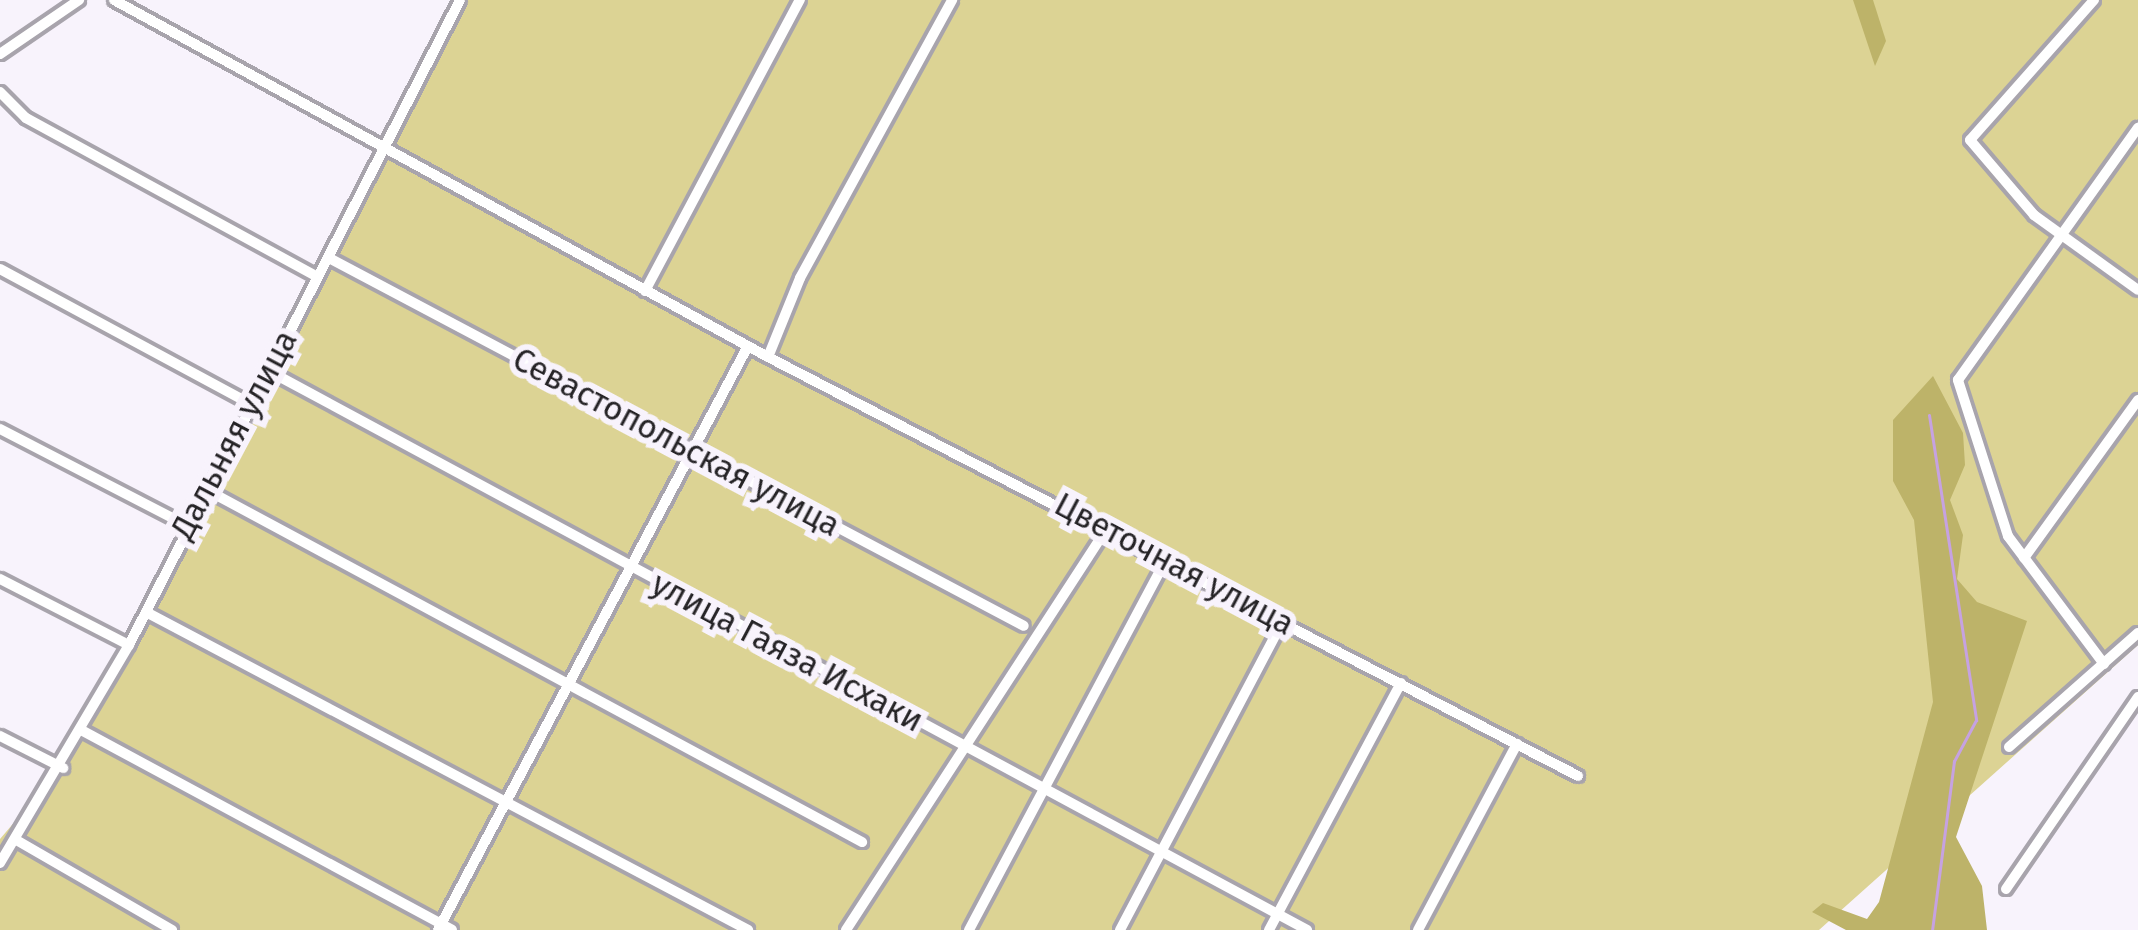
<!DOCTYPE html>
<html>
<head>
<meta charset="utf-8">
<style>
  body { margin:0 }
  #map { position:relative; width:2138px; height:930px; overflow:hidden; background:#f8f3fc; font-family:"Fira Sans",sans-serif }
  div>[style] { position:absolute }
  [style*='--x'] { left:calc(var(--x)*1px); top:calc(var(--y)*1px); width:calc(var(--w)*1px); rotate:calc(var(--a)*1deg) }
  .green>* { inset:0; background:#dcd394 }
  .forest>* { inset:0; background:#bdb369 }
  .stream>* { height:3px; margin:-1.5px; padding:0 1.5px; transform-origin:1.5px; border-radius:1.5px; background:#c6a2e1 }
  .roads { filter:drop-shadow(3px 0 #a8a4ac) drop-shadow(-3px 0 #a8a4ac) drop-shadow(0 3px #a8a4ac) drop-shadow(0 -3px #a8a4ac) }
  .minor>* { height:10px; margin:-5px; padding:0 5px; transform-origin:5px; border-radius:5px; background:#fff }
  span { translate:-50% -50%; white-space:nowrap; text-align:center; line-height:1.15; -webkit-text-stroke:12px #f8f3fc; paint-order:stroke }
  .street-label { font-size:33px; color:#252326 }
</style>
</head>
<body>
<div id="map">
  <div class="green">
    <div style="clip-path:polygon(460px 0,2138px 0,2138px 645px,1819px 930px,0 930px,0 839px,70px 757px)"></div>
  </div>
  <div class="forest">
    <div style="clip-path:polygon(1853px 0,1873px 0,1886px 41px,1875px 66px)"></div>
    <div style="clip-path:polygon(1933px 376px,1963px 433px,1965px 465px,1950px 500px,1963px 535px,1957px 579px,1977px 602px,2027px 621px,1956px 837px,1982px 886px,1987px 930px,1846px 930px,1812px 912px,1823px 903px,1867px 919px,1879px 902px,1933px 702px,1914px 520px,1893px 481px,1893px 420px)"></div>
  </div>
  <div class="stream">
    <div style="--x:1929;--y:415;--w:309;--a:81.2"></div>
    <div style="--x:1976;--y:720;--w:47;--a:118.2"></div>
    <div style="--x:1954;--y:761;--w:170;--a:97.4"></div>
  </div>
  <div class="roads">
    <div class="minor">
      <div style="--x:114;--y:0;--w:745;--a:28.63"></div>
      <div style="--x:768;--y:357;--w:912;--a:27.35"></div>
      <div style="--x:2094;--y:0;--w:187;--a:131.5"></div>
      <div style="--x:1970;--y:140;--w:99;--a:49.5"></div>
      <div style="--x:2034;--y:215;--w:128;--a:35.8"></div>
      <div style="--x:0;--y:54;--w:96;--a:-34.4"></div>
      <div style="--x:0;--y:92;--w:37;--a:45"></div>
      <div style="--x:26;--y:118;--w:332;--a:28.6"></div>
      <div style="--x:329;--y:258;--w:786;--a:27.9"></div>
      <div style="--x:0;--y:269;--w:285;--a:28.3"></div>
      <div style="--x:645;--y:291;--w:330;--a:-62"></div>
      <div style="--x:768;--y:357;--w:85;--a:-67.9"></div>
      <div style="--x:800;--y:278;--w:317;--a:-61.3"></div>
      <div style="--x:269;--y:371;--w:1179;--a:28.3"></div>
      <div style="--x:0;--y:429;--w:209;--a:27.3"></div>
      <div style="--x:205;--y:489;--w:746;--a:28.25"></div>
      <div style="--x:2024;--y:558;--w:195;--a:-54.2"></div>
      <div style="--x:0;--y:579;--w:145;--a:27.1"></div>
      <div style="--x:146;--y:612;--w:681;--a:27.84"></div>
      <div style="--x:2104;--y:664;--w:160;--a:-126.9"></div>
      <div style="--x:2008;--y:536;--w:164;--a:-107.8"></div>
      <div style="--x:1958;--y:380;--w:310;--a:-54.5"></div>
      <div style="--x:83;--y:731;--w:419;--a:28.3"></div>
      <div style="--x:0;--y:736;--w:71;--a:26.9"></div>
      <div style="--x:2009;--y:747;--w:172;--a:-41.5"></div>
      <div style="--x:18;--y:841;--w:178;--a:30"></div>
      <div style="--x:0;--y:863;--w:253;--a:-59.4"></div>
      <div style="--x:129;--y:645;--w:725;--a:-62.83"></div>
      <div style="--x:2006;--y:889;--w:233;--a:-55.5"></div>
      <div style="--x:438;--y:930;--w:661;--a:-62.04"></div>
      <div style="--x:846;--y:930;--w:478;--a:-57"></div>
      <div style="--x:969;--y:930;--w:419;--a:-62"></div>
      <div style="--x:1120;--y:930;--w:349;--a:-62.2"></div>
      <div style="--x:1269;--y:930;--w:280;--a:-61.9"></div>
      <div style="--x:1418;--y:930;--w:211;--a:-62"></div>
    </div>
  </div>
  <div class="street-label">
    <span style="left:235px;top:435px;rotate:-62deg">Дальняя улица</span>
    <span style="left:676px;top:443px;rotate:28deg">Севастопольская улица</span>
    <span style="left:1174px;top:565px;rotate:28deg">Цветочная улица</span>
    <span style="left:787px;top:653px;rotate:28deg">улица Гаяза Исхаки</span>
  </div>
</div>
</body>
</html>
